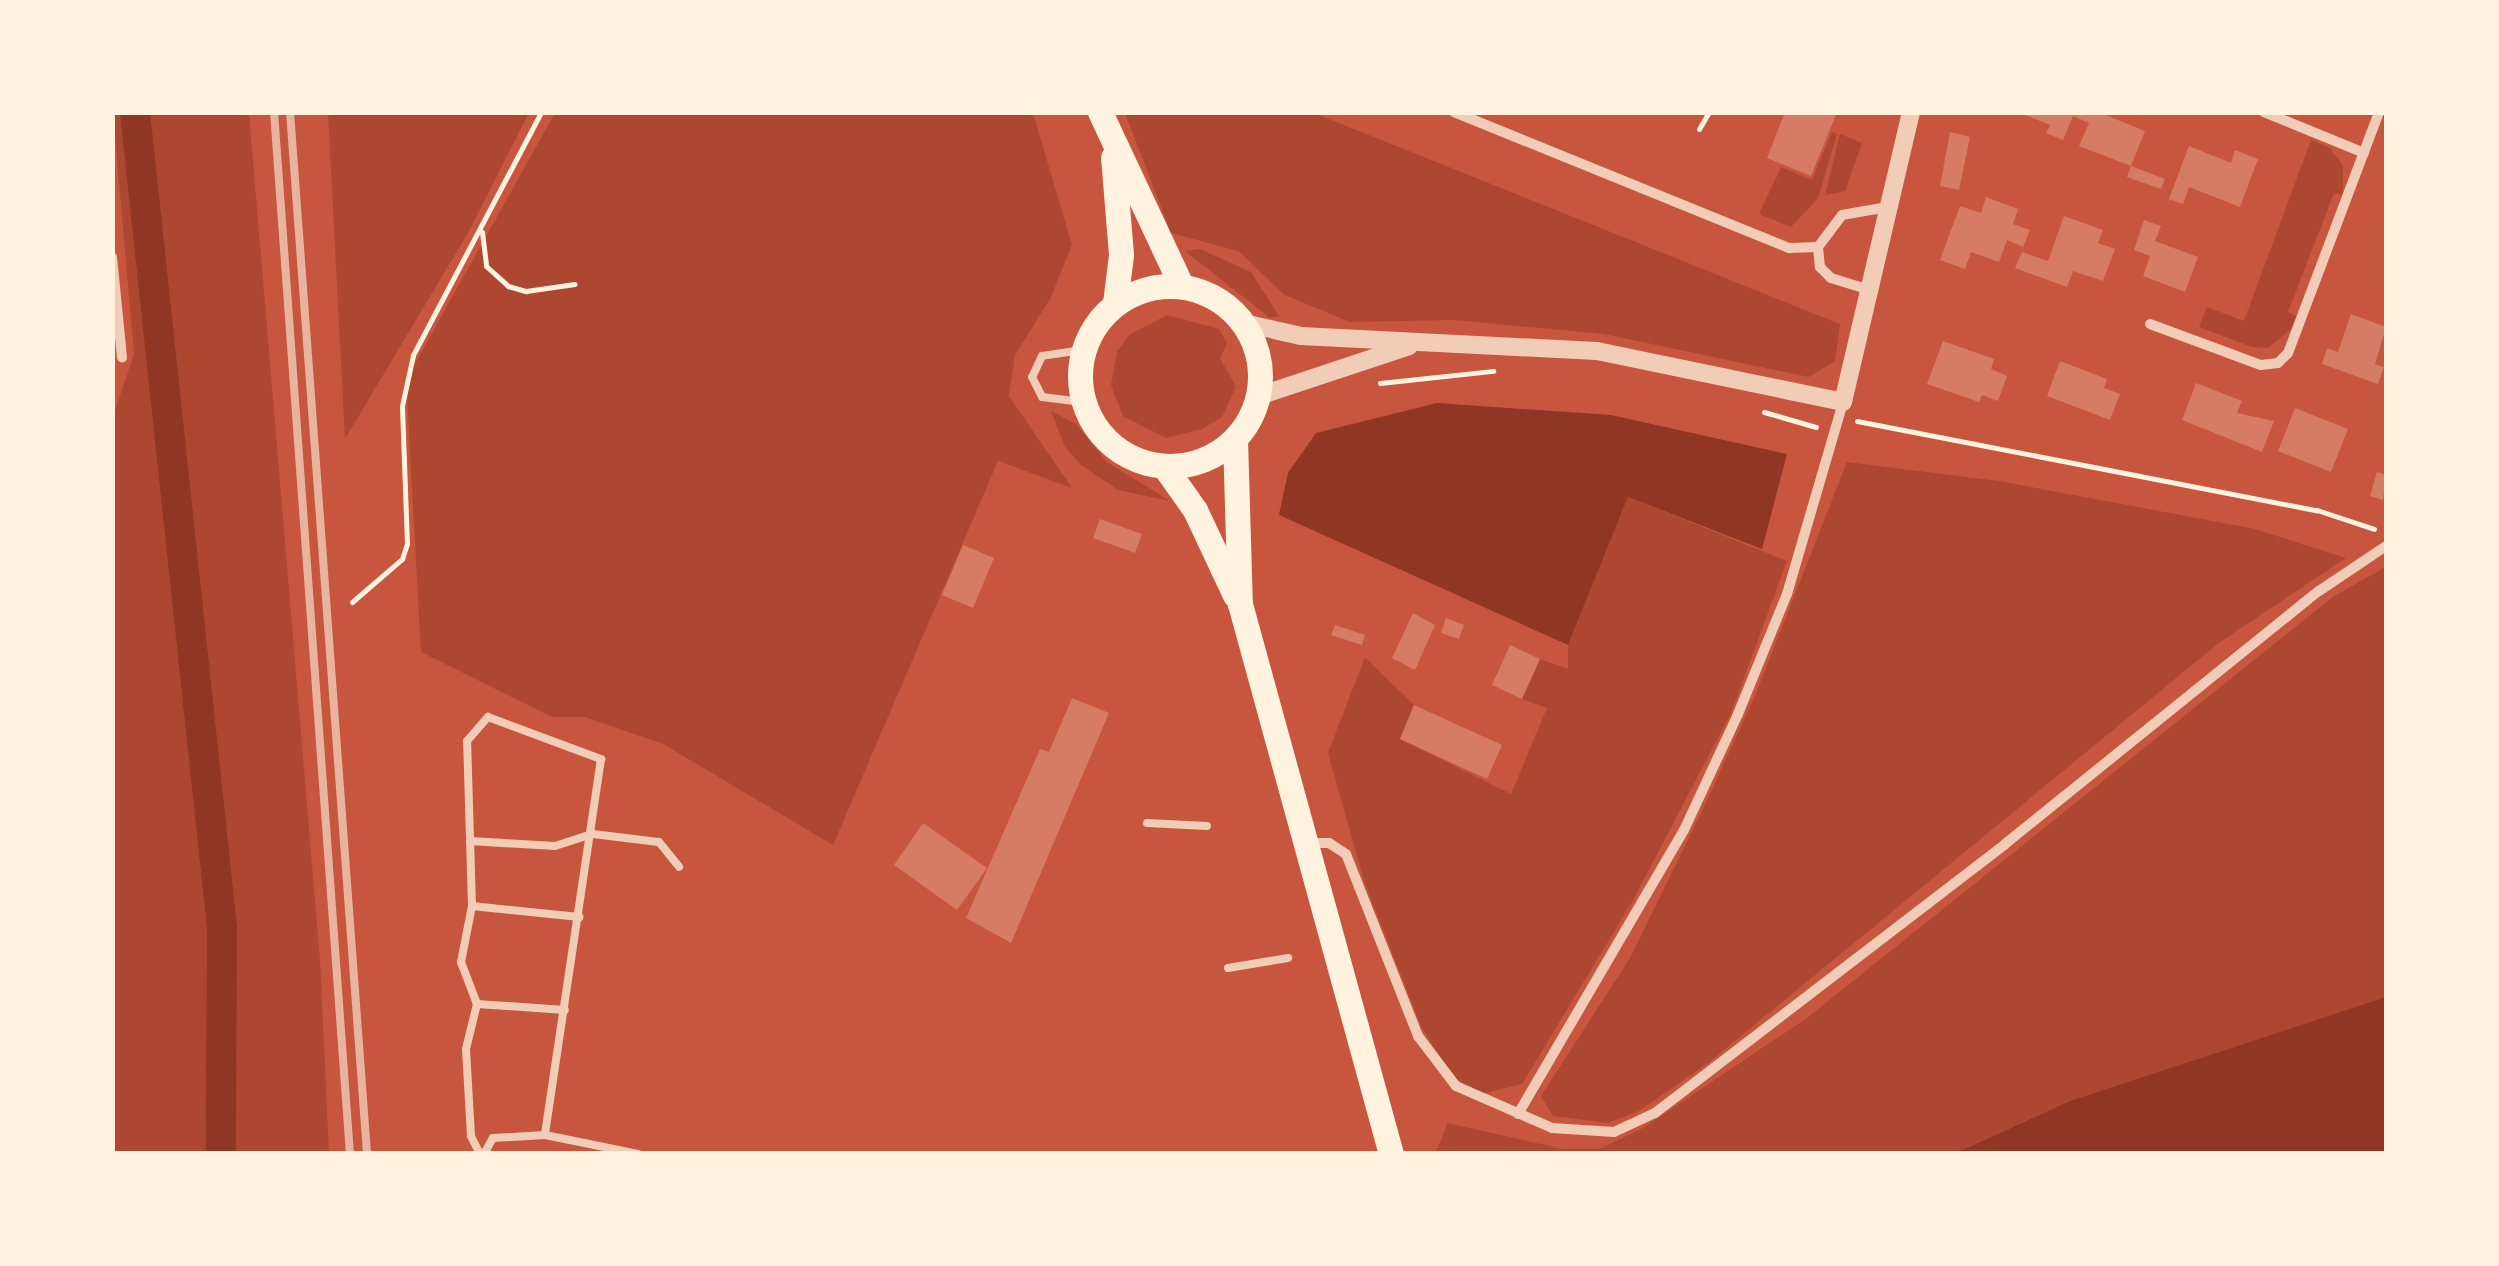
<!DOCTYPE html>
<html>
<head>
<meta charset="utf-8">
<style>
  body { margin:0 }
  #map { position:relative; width:2499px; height:1266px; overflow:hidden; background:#c8553d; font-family:"PT Sans Narrow",sans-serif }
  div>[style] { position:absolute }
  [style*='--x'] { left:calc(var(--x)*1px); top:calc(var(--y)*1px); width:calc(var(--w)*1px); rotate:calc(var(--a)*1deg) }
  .green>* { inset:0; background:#ae4732 }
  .water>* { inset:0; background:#8f3625 }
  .canal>* { height:30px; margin:-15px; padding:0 15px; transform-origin:15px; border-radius:15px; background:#8f3625 }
  .building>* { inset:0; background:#d67c66 }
  .path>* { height:5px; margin:-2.5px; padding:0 2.5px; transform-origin:2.5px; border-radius:2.5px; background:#fff3e0 }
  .service>* { height:8px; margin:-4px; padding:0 4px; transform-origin:4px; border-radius:4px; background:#f1ccb7 }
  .minor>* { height:10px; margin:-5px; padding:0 5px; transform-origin:5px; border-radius:5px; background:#f1ccb7 }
  .tertiary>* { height:18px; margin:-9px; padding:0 9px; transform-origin:9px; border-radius:9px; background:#f1ccb7 }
  .primary>* { height:25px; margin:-12.5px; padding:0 12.5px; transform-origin:12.5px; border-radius:12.5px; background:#fff3e0 }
  .primary>.ring { margin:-12.5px; padding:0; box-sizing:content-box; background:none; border:25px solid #fff3e0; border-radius:50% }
  .rail>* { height:8px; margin:-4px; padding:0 4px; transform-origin:4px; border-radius:4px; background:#e9b49f }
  span { translate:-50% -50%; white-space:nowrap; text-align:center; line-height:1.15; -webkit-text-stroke:8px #fff3e0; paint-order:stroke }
  .frame { position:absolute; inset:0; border:115px solid #fff3e0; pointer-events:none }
</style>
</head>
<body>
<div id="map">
  <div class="green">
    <div style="clip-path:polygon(113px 113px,249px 113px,320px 960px,329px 1153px,113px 1153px,112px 419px,134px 354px)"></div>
    <div style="clip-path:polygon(328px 113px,529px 113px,469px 231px,345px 439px)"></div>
    <div style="clip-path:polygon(555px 113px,1033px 113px,1072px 245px,1050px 299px,1015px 355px,1009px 396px,1072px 488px,998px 461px,833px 845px,663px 744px,585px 717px,552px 717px,421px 652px,407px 397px,413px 367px)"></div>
    <div style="clip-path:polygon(1125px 113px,1314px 113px,1840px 324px,1835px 361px,1809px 377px,1604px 334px,1453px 320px,1350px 322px,1285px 295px,1238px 251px,1171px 233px)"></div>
    <div style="clip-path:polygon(1832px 132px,1837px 134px,1818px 198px,1791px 227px,1759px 214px,1781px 167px,1812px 180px)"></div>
    <div style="clip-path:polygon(1840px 134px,1862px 143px,1845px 191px,1825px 195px)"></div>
    <div style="clip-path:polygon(2311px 140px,2330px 148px,2343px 166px,2343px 195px,2334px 193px,2288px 312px,2296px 316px,2291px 329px,2268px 348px,2252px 347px,2199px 327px,2207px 307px,2244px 321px)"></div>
    <div style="clip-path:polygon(1200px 249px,1251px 272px,1279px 316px,1270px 318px,1185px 251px)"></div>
    <div style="clip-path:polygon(1167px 315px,1219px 329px,1227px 343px,1220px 358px,1236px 387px,1222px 417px,1202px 429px,1166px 438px,1123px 416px,1111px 385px,1117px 352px,1129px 335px)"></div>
    <div style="clip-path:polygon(1051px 411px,1076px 424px,1107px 462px,1170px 501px,1118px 490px,1081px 465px,1065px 447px)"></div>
    <div style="clip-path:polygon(1847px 462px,1999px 481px,2255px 529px,2346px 558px,2220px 642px,1708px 1063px,1639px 1111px,1608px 1123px,1553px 1116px,1541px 1096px,1630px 958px,1703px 809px,1755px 696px)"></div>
    <div style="clip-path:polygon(1628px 497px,1787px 561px,1731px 713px,1632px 902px,1522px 1084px,1481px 1094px,1453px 1077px,1421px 1026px,1364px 881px,1328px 753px,1365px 657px,1414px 705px,1400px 739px,1511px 794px,1547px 708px,1522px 699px,1540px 659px,1568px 669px,1568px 645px)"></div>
    <div style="clip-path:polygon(2386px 567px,2386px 997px,2070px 1101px,1956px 1153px,1435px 1154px,1448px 1123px,1562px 1149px,1600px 1149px,1643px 1128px,1807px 1018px,2334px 596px)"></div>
  </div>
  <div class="water">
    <div style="clip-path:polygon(1437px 403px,1611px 415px,1787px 454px,1762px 549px,1628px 497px,1568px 645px,1279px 515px,1288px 473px,1316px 433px)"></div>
    <div style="clip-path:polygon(2386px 997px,2386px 1153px,1956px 1153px,2070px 1101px)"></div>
  </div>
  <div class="canal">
    <div style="--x:135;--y:112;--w:820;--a:83.91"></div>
    <div style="--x:222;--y:927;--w:227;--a:90.3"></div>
  </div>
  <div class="building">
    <div style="clip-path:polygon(1785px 112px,1837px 112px,1811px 176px,1767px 158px)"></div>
    <div style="clip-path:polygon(2098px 112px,2145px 131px,2131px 166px,2165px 179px,2161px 189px,2127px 177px,2131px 166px,2079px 146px,2089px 123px,2073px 116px,2063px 140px,2046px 133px,2050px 125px,2020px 113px)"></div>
    <div style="clip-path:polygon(1950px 132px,1970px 137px,1959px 190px,1940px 186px)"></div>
    <div style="clip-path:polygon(2189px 146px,2231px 163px,2235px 150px,2258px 159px,2240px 207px,2189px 187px,2183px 204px,2169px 199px)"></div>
    <div style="clip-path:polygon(1986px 197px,2018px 209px,2013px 224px,2030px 230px,2023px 247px,2007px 240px,1999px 262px,1971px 252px,1965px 269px,1940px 260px,1960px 206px,1981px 213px)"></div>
    <div style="clip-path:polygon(2064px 216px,2103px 230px,2098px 243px,2115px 249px,2103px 281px,2073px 271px,2067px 287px,2015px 268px,2022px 252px,2048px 261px)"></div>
    <div style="clip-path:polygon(2144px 220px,2161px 226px,2155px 241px,2198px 257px,2185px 292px,2143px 276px,2150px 256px,2134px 250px)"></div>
    <div style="clip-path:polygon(2351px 314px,2386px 327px,2375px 364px,2384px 367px,2378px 384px,2322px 364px,2327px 348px,2338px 352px)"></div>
    <div style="clip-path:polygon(1943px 341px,1994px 359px,1991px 369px,2007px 376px,1998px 401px,1982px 395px,1979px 402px,1927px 384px)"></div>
    <div style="clip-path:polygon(2060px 361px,2107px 379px,2104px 388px,2120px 394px,2110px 420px,2047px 396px)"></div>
    <div style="clip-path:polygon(2196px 383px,2242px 401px,2237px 413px,2274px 421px,2262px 452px,2182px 420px)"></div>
    <div style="clip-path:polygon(2295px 408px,2348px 429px,2331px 472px,2278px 451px)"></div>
    <div style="clip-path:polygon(2377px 472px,2386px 475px,2383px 500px,2370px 496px)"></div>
    <div style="clip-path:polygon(1100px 519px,1142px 534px,1135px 553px,1093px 538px)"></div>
    <div style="clip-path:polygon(963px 545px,994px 558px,973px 608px,942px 595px)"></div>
    <div style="clip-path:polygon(1413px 613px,1435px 625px,1415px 670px,1392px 658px)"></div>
    <div style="clip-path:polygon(1446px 618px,1464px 625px,1459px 639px,1441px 633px)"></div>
    <div style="clip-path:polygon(1335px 625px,1365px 635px,1362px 645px,1331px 635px)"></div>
    <div style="clip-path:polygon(1510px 645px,1540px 659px,1522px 699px,1492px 685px)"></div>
    <div style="clip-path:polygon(1072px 698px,1109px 713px,1011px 943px,966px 918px,1040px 749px,1049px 752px)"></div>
    <div style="clip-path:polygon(1414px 705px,1502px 745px,1487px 779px,1400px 739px)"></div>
    <div style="clip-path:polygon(923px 823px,987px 868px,957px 910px,894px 865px)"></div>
  </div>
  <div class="path">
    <div style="--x:1699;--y:129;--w:20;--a:-60"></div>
    <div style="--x:482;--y:232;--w:34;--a:83"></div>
    <div style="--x:486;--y:266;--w:30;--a:42"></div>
    <div style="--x:508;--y:286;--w:19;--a:16"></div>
    <div style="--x:526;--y:291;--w:49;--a:-8.3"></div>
    <div style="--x:1380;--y:383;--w:114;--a:-6.1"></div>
    <div style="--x:1764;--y:412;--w:54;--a:16.1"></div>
    <div style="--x:1857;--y:421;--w:469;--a:11"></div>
    <div style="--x:2317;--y:510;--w:60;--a:18.4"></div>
    <div style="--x:352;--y:602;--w:66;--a:-40.7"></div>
    <div style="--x:402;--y:559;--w:16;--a:-72"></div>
    <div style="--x:407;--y:544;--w:138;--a:-92.1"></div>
    <div style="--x:402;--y:406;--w:52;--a:-77.8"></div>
    <div style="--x:413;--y:355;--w:275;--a:-62.2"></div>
  </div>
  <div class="service">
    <div style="--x:1082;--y:350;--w:40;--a:171.5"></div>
    <div style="--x:1042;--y:356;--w:23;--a:115"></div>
    <div style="--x:1032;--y:377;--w:22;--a:63"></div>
    <div style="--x:1042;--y:397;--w:41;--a:7"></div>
    <div style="--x:1147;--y:823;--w:60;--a:2.9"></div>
    <div style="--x:470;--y:841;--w:85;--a:3.4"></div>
    <div style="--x:555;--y:846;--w:40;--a:-18"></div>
    <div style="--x:593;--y:834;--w:66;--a:6.9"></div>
    <div style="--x:659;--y:842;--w:32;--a:51"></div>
    <div style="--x:472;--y:906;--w:108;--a:5.9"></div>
    <div style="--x:1228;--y:968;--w:61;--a:-9.5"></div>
    <div style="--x:477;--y:1004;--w:88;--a:3.9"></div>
    <div style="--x:480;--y:1154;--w:20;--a:-117"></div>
    <div style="--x:471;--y:1136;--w:87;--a:-93.3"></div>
    <div style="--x:466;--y:1049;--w:46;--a:-76.3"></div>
    <div style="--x:477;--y:1004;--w:45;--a:-110.9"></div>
    <div style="--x:461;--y:962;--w:57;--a:-78.9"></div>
    <div style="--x:472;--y:906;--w:165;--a:-91.7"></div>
    <div style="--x:467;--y:741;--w:32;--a:-49"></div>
    <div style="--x:488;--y:717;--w:121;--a:20.4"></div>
    <div style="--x:601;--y:759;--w:380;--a:98.5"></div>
    <div style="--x:545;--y:1135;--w:95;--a:11.5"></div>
    <div style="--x:484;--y:1154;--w:18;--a:-61"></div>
    <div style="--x:493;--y:1138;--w:52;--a:-3.3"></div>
  </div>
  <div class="minor">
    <div style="--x:1454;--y:112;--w:362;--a:22.1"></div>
    <div style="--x:1789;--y:248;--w:29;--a:-2"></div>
    <div style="--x:2264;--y:112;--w:108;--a:22.3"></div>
    <div style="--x:112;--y:257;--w:101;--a:84.3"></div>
    <div style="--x:1873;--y:291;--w:44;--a:-162.8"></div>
    <div style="--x:1831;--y:278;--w:16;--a:-135"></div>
    <div style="--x:1820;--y:267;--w:20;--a:-96"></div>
    <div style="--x:1818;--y:247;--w:40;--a:-53"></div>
    <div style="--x:1842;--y:215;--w:52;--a:-10"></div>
    <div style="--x:2150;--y:324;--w:118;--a:20.3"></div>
    <div style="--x:2261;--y:365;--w:17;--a:-7"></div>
    <div style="--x:2278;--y:363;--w:14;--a:-45"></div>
    <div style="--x:2288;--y:353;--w:258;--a:-69.3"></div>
    <div style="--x:1309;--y:843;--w:20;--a:0"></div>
    <div style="--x:1329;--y:843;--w:20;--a:33"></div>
    <div style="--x:1346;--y:854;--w:196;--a:68.4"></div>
    <div style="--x:1418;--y:1036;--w:63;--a:52.8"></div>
    <div style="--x:1456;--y:1086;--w:105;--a:23.6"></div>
    <div style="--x:1552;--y:1128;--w:62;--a:3.7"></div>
    <div style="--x:1614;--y:1132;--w:45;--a:-24.9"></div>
    <div style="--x:1655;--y:1113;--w:441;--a:-37.5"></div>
    <div style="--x:2005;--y:844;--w:403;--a:-38.9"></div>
    <div style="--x:2319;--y:591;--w:81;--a:-33.9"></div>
    <div style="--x:1518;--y:1114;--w:329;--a:-59.7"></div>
    <div style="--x:1684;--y:830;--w:128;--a:-65"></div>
    <div style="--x:1738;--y:714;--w:130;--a:-67.8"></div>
    <div style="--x:1787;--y:594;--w:200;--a:-73.7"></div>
  </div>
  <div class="tertiary">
    <div style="--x:1244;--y:323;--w:58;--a:12.8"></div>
    <div style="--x:1301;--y:336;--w:296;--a:2.9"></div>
    <div style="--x:1597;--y:351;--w:251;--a:11.7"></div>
    <div style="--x:1843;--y:402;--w:298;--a:-76.8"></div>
    <div style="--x:1259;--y:396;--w:158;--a:-18.4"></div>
  </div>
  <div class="primary">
    <div style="--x:1100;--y:112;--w:191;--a:64.9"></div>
    <div style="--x:1113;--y:157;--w:98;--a:85.3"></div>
    <div style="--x:1121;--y:255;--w:48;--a:97.1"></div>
    <div class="ring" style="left:1080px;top:286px;width:155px;height:155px"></div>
    <div style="--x:1235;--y:439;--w:165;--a:88.3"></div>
    <div style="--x:1240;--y:604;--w:570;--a:74.65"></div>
    <div style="--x:1164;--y:466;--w:54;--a:54.8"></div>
    <div style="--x:1195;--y:510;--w:94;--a:64.8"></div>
  </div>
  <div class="rail">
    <div style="--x:274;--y:112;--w:1045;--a:85.83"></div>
    <div style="--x:290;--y:112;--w:1045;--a:85.77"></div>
  </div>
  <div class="frame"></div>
</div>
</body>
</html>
